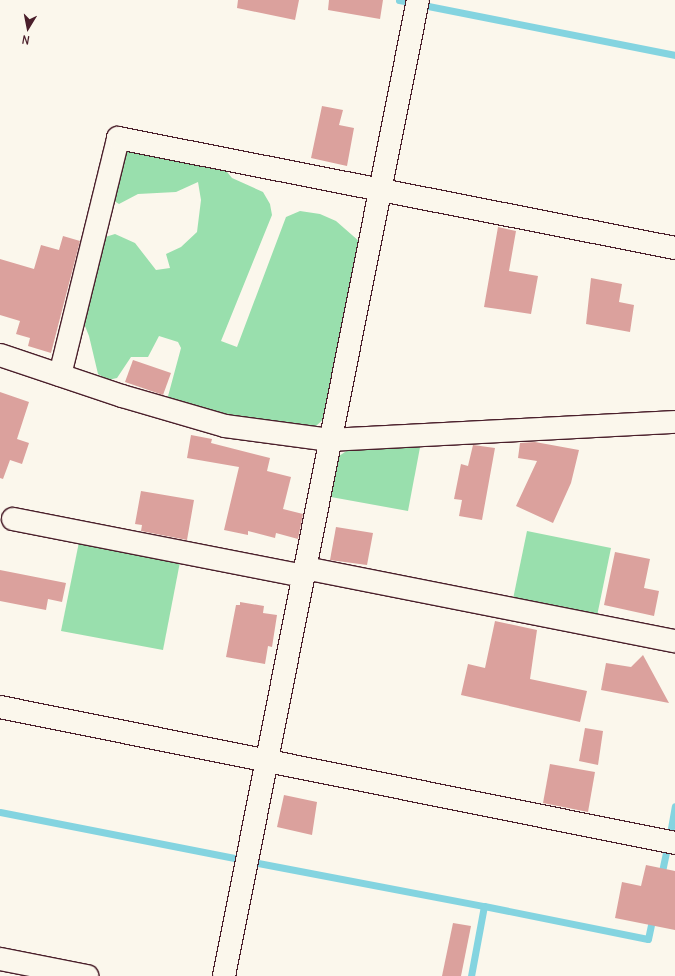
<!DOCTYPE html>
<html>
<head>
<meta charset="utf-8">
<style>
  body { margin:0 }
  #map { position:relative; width:675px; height:976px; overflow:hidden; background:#fbf7ec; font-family:Delius,sans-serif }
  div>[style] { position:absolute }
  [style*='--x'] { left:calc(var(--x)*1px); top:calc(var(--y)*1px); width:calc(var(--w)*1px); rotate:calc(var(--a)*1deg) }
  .green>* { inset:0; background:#99dfad }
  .stream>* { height:7px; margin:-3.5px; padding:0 3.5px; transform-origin:3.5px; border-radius:3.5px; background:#84d4e0 }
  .building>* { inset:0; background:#dba19d }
  .roads { filter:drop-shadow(1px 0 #4a1f2b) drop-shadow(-1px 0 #4a1f2b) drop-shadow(0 1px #4a1f2b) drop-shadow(0 -1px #4a1f2b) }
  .minor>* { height:22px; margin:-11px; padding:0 11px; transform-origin:11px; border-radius:11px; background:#fbf7ec }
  span { translate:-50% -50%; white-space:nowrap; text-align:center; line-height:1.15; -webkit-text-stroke:4px #fbf7ec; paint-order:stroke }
  .north { position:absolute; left:8px; top:8px; width:40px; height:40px; -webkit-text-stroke:3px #fbf7ec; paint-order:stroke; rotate:190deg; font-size:11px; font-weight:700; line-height:16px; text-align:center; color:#4a1f2b }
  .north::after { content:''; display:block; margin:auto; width:14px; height:18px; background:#4a1f2b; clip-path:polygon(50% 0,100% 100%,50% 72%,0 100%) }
</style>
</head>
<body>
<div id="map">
  <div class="green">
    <div style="clip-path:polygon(128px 150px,223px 167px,232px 178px,263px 192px,270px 204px,272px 215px,221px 341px,237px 347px,286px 217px,300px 211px,320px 214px,336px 221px,360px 242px,328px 415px,316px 426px,258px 424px,167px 400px,181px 348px,178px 342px,159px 336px,148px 357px,131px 357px,117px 378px,108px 380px,98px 374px,89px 336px,81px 316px,102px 238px,115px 234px,135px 243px,156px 270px,170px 268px,166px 254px,181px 247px,197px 232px,201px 200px,198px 182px,176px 192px,138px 194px,119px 204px,111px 199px,121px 155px)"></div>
    <div style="clip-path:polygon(421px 442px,408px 511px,331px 497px,339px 456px,351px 448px)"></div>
    <div style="clip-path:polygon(527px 531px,611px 548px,597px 616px,513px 599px)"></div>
    <div style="clip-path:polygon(79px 542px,180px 562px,163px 650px,61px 631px)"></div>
  </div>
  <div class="stream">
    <div style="--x:399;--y:0;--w:10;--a:11"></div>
    <div style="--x:428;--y:6;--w:252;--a:11.2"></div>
    <div style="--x:0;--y:812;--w:244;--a:11.1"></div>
    <div style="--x:671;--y:828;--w:22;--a:-80"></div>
    <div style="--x:258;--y:863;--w:230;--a:10.8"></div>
    <div style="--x:661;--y:876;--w:25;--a:-78"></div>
    <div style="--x:471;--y:976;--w:71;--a:-79.5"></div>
    <div style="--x:484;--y:906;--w:167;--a:11.4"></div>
    <div style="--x:648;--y:939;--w:24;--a:-78"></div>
  </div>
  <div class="building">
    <div style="clip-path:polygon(238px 0,299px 0,295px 20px,237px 8px)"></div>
    <div style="clip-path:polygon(329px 0,383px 0,380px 19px,328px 10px)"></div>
    <div style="clip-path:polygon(322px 106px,343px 110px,339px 125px,354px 128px,347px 166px,311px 158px)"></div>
    <div style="clip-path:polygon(498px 227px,516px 231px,509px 271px,538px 276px,531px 314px,484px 307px)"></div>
    <div style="clip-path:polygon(63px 236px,80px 241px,51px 353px,28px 346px,30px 338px,16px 334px,20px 321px,0 315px,0 259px,34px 269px,41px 245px,59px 250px)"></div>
    <div style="clip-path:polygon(591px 278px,622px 284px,619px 302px,634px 305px,630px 332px,586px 324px)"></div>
    <div style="clip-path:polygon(133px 360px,171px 373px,163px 395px,125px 382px)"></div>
    <div style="clip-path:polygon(0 392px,29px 402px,17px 439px,29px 443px,22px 464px,10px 460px,3px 479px,0 478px)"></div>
    <div style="clip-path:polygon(191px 435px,212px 439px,211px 443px,270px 458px,267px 471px,291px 477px,283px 509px,303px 514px,298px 539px,276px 533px,275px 538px,248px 531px,248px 535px,224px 530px,239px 467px,187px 458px)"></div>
    <div style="clip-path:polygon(535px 442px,579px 450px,571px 483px,553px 523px,516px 506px,537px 461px,518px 458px,520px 443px)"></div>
    <div style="clip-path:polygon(473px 445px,495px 448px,482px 520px,459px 516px,462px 500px,454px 499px,461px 464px,468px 466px)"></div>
    <div style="clip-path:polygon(141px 491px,194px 500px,187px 540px,141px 531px,142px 525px,135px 524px)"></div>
    <div style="clip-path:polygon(336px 527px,373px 533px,367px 565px,330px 560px)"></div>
    <div style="clip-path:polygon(615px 552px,650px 559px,644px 588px,659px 591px,654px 616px,604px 605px)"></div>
    <div style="clip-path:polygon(0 570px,66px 583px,62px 602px,48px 599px,46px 610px,0 601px)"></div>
    <div style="clip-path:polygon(240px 602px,264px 606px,263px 613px,277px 615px,272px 647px,268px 646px,265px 664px,226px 657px,236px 605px,240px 605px)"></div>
    <div style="clip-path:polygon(495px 621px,537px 630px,530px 679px,587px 691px,580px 722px,461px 695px,468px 664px,485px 668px)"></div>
    <div style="clip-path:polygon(643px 655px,669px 703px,601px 690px,606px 663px,631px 667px)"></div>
    <div style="clip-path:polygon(585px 728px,603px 731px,598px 765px,579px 761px)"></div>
    <div style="clip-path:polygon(550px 764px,595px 772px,588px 812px,543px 803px)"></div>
    <div style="clip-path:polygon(284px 795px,317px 802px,312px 835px,277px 827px)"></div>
    <div style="clip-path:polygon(646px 865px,675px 871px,675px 930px,615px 918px,622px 882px,641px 886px)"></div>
    <div style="clip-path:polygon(453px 923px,471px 926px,461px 976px,442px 976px)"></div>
  </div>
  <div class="roads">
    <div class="minor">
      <div style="--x:0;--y:355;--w:129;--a:18.6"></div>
      <div style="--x:122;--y:396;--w:107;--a:16.2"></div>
      <div style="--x:225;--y:426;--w:106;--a:7.6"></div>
      <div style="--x:330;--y:440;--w:345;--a:-3"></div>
      <div style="--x:60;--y:375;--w:244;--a:-76.2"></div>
      <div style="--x:118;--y:138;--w:568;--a:11.17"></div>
      <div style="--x:13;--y:519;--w:296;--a:11.1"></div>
      <div style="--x:305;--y:568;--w:377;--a:11.2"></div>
      <div style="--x:0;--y:707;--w:689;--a:11.39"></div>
      <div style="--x:0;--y:959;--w:89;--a:11.1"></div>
      <div style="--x:224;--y:976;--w:995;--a:-78.76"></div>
    </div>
  </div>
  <div class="north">N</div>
</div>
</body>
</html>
